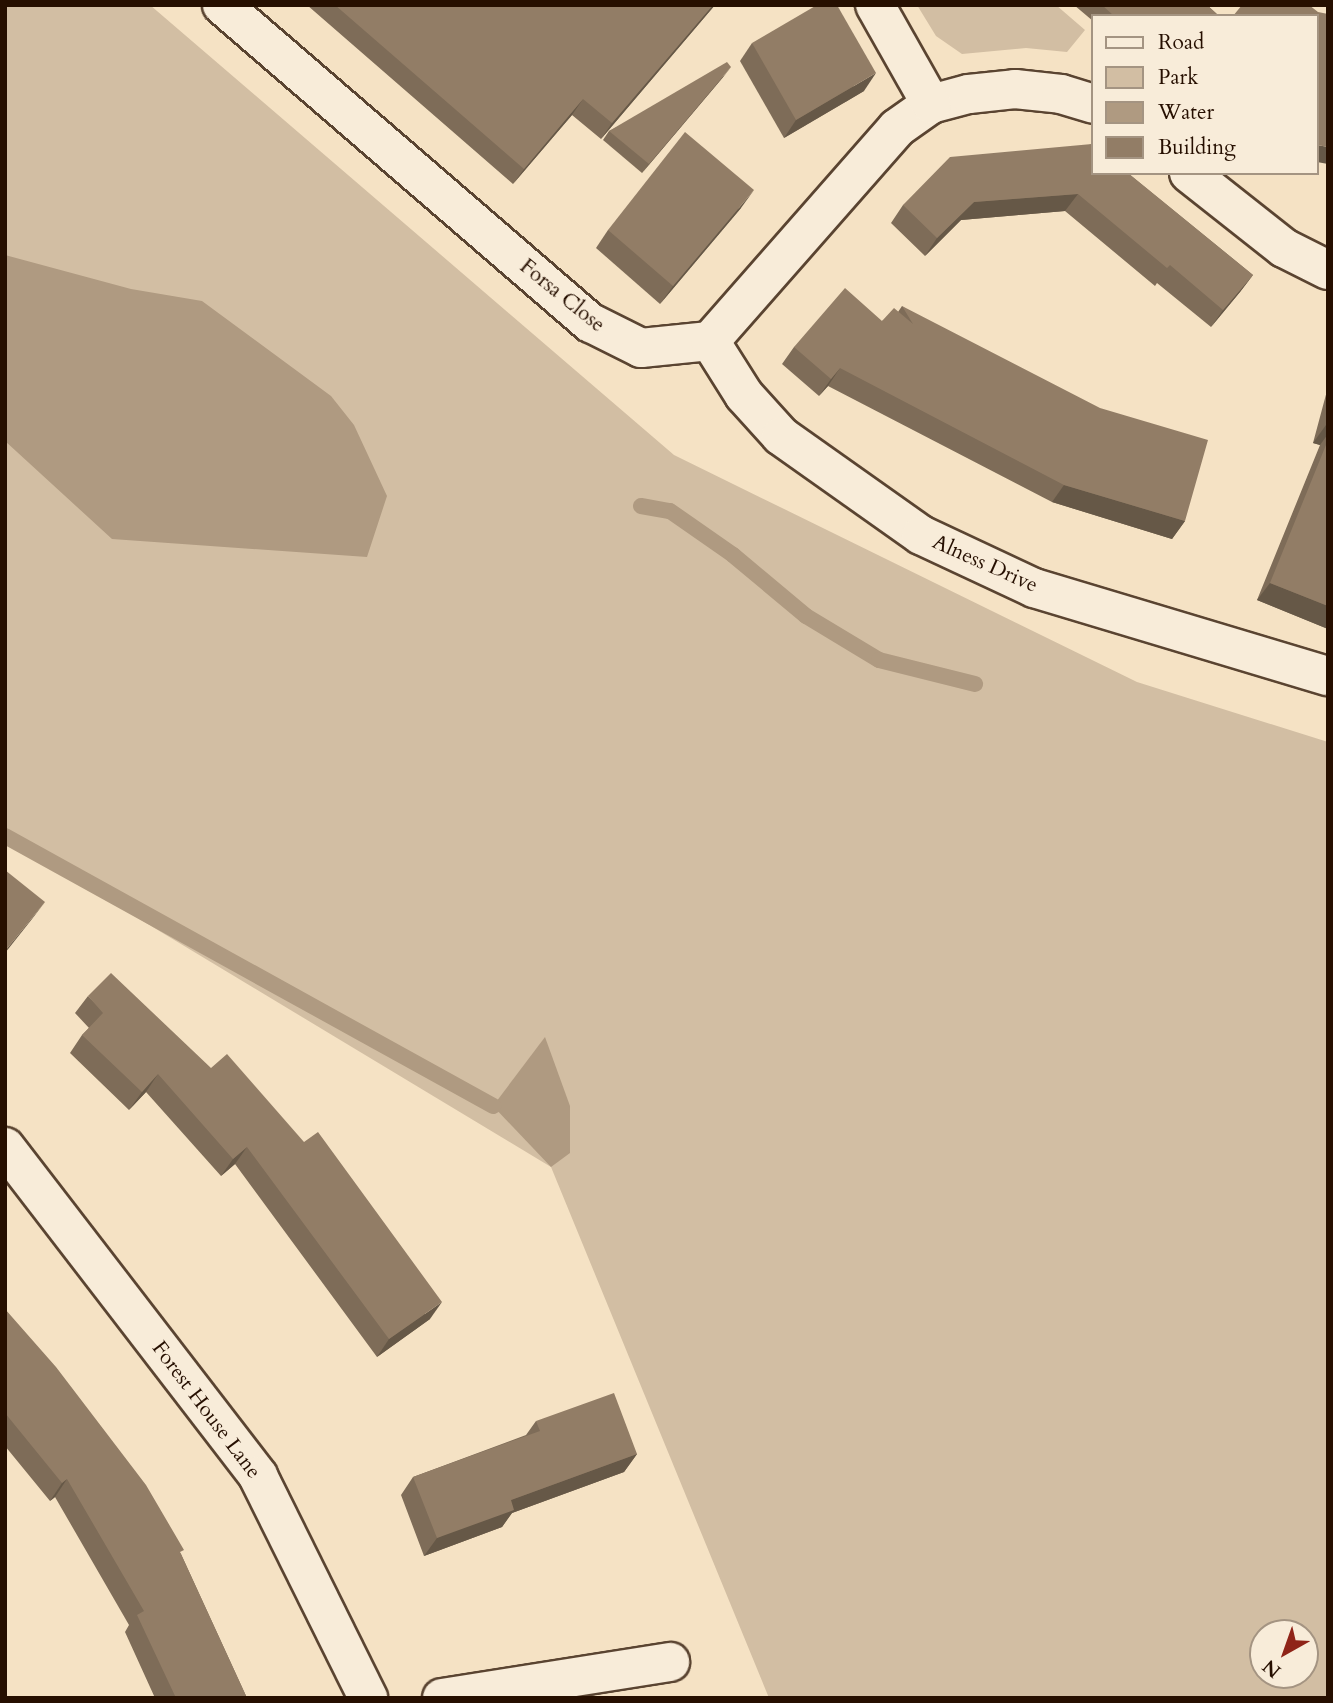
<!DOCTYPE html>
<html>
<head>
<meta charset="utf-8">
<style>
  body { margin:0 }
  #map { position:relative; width:1333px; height:1703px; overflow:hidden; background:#f5e2c4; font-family:Cardo,serif }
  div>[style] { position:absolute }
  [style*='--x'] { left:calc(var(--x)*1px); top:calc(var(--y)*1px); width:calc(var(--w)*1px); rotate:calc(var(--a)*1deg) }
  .green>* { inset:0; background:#d2bea3 }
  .water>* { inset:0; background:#af9a81 }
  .stream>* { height:16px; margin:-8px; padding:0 8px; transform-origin:8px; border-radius:8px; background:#af9a81 }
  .roads { filter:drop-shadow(2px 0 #5a4431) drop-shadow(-2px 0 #5a4431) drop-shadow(0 2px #5a4431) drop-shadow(0 -2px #5a4431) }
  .street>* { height:38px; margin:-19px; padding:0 19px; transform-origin:19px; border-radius:19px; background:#f8ecd9 }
  .wall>* { inset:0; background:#7e6c58 }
  .shaded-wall>* { inset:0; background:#665847 }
  .building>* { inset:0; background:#927d66 }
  span { translate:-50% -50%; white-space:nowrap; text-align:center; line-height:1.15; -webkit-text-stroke:6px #f8ecd9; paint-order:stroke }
  .street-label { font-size:21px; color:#260f00 }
  .frame { position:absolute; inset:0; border:7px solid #260f00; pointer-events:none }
  .legend { position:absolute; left:1091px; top:14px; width:228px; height:161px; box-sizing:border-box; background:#f8ecd9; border:2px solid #a49482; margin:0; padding:9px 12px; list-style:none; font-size:21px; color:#260f00 }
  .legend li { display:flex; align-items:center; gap:14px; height:35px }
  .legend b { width:35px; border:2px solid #a49482 }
  .north { position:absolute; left:1249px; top:1619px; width:70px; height:70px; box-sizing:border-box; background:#f8ecd9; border:2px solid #a49482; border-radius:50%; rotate:220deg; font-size:19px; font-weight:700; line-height:28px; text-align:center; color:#260f00 }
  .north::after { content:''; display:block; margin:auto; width:24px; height:32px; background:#8f2418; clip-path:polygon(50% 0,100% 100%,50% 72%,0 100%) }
</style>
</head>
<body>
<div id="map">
  <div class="green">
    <div style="clip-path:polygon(evenodd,5px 5px,150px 5px,674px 455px,1137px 682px,1328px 742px,1328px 1698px,769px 1698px,551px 1167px,5px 838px,5px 5px,1263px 1633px,1305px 1633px,1305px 1675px,1263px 1675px,1263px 1633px)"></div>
    <div style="clip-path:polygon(917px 5px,1056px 5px,1085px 30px,1067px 52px,1026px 48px,962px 54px,936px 36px)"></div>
  </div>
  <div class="water">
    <div style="clip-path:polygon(5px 255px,131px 289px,202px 301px,331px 396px,354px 425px,387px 496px,367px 557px,112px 539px,5px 441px)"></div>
    <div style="clip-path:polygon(545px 1037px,570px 1106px,570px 1153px,551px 1167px,493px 1106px)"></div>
  </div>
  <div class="stream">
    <div style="--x:641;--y:506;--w:29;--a:10"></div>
    <div style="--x:670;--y:511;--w:77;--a:34.9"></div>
    <div style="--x:733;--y:555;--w:95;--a:39.9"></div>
    <div style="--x:806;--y:616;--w:85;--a:31.1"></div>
    <div style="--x:879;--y:660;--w:99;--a:14"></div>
    <div style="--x:5;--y:836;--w:558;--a:28.95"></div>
  </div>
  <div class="roads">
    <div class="street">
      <div style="--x:222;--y:5;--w:487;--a:40.8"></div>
      <div style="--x:591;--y:323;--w:56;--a:26.6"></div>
      <div style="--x:641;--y:348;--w:69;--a:-5.8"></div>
      <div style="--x:710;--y:341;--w:283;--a:-48.7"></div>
      <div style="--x:897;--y:128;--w:42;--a:-35.2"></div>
      <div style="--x:931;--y:104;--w:39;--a:-15"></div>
      <div style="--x:969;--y:94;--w:46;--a:-6.2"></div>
      <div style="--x:1015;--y:89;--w:46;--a:6.2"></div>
      <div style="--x:1061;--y:94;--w:34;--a:17"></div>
      <div style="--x:875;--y:5;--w:114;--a:60.5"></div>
      <div style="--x:1189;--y:173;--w:121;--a:38.3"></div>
      <div style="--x:1284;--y:248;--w:49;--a:26.6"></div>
      <div style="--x:710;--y:341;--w:64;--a:57.8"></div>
      <div style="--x:744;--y:395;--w:55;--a:47.9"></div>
      <div style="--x:781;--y:436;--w:171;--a:35.3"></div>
      <div style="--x:921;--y:535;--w:125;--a:25.1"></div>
      <div style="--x:1034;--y:588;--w:307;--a:16.7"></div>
      <div style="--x:5;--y:1147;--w:415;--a:52.4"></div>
      <div style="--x:258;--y:1476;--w:248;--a:63.6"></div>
      <div style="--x:442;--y:1698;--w:231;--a:-9"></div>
    </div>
  </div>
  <div class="wall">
    <div style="clip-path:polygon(307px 5px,715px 5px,601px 139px,572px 115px,513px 184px)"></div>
    <div style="clip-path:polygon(1074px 5px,1207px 5px,1219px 16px,1093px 16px,1093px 21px)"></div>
    <div style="clip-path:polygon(752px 43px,864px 91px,784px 138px,740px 61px)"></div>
    <div style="clip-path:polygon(724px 76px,642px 173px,603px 140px,609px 131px)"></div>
    <div style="clip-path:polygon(1092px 144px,1253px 275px,1240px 292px,1211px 327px,1157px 283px,1155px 286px,1065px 211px,961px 220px,925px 256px,891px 223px,903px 205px)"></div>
    <div style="clip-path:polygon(741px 208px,660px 304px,596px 248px,608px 230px)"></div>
    <div style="clip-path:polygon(902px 306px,1185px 521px,1172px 539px,1052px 502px,828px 386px,819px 396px,782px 364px,794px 347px,882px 321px,898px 312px)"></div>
    <div style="clip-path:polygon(1328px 387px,1328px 629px,1257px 600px,1320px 445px,1313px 443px)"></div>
    <div style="clip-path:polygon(88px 996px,430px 1319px,377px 1357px,235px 1164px,221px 1176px,146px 1092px,129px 1110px,70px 1053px,82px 1035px,89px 1028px,75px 1013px)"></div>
    <div style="clip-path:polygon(5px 1309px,181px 1554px,247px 1698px,155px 1698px,125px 1632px,129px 1625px,55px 1497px,50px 1501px,5px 1446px)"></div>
    <div style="clip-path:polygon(536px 1421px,637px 1454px,624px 1472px,512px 1513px,502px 1527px,424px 1556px,401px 1495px,413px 1477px,526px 1435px)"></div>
  </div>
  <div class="shaded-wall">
    <div style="clip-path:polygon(713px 5px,715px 5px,601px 139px,612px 123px)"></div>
    <div style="clip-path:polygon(731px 67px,724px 76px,642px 173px,649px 164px)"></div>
    <div style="clip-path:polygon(876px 73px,864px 91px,784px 138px,796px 120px)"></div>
    <div style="clip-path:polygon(583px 99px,572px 115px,513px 184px,524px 169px)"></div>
    <div style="clip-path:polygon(1317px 145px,1328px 147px,1328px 164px,1317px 162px)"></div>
    <div style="clip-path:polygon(754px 190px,741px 208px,660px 304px,673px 286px)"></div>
    <div style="clip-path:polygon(1078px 194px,1065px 211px,961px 220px,925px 256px,937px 238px,974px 202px)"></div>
    <div style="clip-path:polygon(1253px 275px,1240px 292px,1211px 327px,1223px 310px)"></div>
    <div style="clip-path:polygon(840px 368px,828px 386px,819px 396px,831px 379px)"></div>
    <div style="clip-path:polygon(1326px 425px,1328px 426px,1328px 434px,1320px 445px,1313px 443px)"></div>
    <div style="clip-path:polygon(1064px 485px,1185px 521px,1172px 539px,1052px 502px)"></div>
    <div style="clip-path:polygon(1270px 583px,1328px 606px,1328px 629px,1257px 600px)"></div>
    <div style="clip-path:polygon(45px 902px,32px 919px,5px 953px,5px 951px)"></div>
    <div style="clip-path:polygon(158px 1074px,146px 1092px,129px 1110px,142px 1092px)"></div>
    <div style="clip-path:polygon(247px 1147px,235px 1164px,221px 1176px,233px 1159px)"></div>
    <div style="clip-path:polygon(442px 1302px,430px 1319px,377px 1357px,389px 1339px)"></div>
    <div style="clip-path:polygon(637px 1454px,624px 1472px,512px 1513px,502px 1527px,424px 1556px,437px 1538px,511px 1500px)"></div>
    <div style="clip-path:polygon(67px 1479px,55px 1497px,50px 1501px,62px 1483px)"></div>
  </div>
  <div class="building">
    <div style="clip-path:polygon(335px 5px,713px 5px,612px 123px,583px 99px,524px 169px)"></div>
    <div style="clip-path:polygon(817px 5px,837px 5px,876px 73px,796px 120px,752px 43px)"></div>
    <div style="clip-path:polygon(1102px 5px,1207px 5px,1219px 16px,1114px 16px)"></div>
    <div style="clip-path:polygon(1242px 5px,1309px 5px,1318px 12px,1328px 14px,1328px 147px,1317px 145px,1317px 16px,1233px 16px)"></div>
    <div style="clip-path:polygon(727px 62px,731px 67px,649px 164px,609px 131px)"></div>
    <div style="clip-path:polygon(685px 132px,754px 190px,673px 286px,608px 230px)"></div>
    <div style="clip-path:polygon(1092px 144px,1093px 145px,1093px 173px,1128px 173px,1253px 275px,1223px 310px,1170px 265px,1167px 268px,1078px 194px,974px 202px,937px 238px,903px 205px,950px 157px)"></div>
    <div style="clip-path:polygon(845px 288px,882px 321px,894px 308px,913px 324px,902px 306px,1100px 408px,1208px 440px,1185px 521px,1064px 485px,840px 368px,831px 379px,794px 347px)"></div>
    <div style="clip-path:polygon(1328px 440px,1328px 606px,1270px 583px)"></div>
    <div style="clip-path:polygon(5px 870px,45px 902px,5px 951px)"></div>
    <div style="clip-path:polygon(111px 973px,211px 1068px,227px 1054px,304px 1142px,318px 1132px,442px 1302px,389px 1339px,247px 1147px,233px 1159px,158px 1074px,142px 1092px,82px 1035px,103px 1013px,88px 996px)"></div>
    <div style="clip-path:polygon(5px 1309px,56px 1367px,146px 1485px,184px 1550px,180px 1552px,247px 1698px,176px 1698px,137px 1615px,144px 1611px,67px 1479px,62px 1483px,5px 1413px)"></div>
    <div style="clip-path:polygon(614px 1393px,637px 1454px,511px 1500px,514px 1510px,437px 1538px,413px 1477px,540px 1431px,536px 1421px)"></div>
  </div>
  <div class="street-label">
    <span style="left:562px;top:296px;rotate:39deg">Forsa Close</span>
    <span style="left:985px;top:564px;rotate:24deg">Alness Drive</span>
    <span style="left:206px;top:1410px;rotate:53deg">Forest House Lane</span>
  </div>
  <div class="frame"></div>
  <ul class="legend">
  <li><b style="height:9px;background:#f8ecd9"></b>Road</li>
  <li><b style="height:19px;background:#d2bea3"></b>Park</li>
  <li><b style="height:19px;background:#af9a81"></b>Water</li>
  <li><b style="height:19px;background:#927d66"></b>Building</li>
  </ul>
  <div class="north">N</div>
</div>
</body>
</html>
